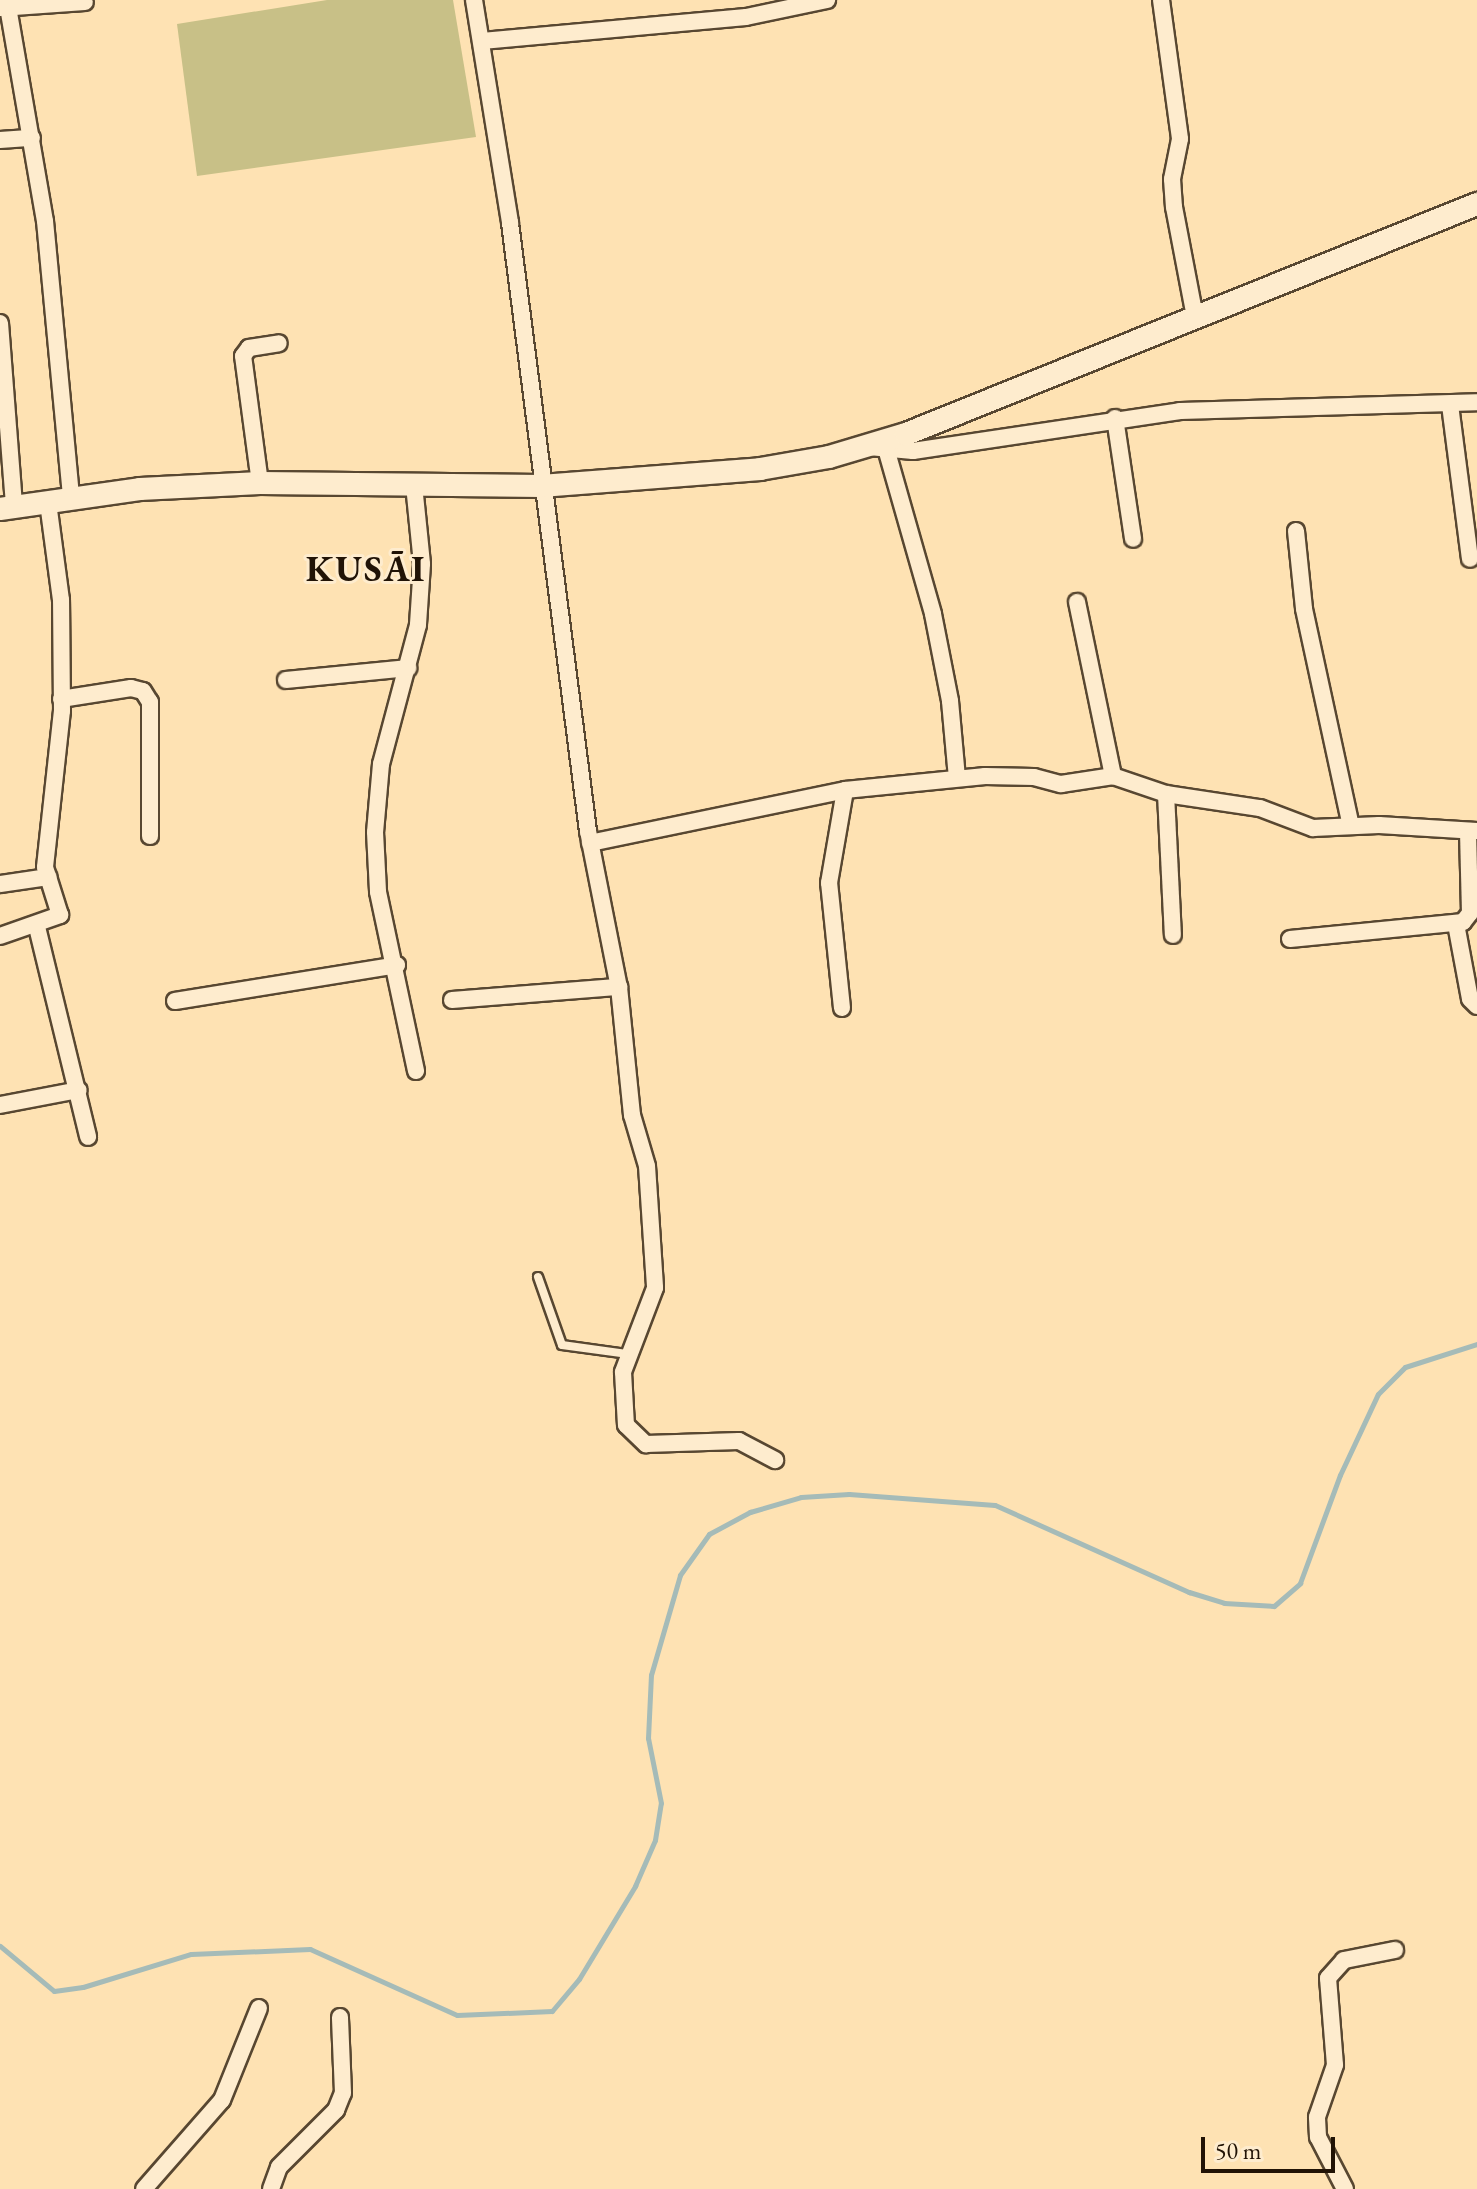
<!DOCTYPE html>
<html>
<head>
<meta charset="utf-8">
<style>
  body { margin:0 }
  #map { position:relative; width:1477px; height:2189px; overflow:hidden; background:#fee2b3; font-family:"EB Garamond",serif }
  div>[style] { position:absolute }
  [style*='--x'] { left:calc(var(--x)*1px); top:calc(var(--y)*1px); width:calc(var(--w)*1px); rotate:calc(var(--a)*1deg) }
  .green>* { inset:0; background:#c8c087 }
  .stream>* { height:5px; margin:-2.5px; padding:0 2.5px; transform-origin:2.5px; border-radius:2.5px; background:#a5bbb8 }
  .roads { filter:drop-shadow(2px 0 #584731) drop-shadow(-2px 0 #584731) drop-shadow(0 2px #584731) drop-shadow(0 -2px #584731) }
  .lane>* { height:8px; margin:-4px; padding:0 4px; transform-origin:4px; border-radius:4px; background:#feecce }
  .street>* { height:16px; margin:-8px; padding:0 8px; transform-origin:8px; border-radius:8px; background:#feecce }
  .secondary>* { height:22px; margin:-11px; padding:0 11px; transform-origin:11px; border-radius:11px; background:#feecce }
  span { translate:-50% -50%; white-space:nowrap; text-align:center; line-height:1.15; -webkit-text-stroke:6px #feecce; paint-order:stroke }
  .district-label { font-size:36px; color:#211306; font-weight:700; letter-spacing:2px }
  .scale { position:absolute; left:1201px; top:2137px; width:134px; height:36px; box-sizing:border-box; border:4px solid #211306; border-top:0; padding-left:10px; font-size:24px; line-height:28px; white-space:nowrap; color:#211306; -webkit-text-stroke:6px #feecce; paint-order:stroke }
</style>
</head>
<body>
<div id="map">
  <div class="green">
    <div style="clip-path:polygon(327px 0,453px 0,476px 137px,197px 176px,177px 24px)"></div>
  </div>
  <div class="stream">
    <div style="--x:0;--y:1946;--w:70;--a:39.8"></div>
    <div style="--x:54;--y:1991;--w:29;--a:-8"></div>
    <div style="--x:83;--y:1987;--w:113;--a:-17"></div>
    <div style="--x:191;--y:1954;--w:119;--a:-2.4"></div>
    <div style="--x:310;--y:1949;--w:161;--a:24.2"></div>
    <div style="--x:457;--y:2015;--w:95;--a:-2.4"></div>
    <div style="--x:552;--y:2011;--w:42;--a:-49.8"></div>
    <div style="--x:579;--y:1979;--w:109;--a:-58.9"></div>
    <div style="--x:635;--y:1886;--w:50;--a:-66.5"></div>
    <div style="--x:655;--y:1840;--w:37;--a:-81"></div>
    <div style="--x:661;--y:1803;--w:66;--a:-101.3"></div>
    <div style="--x:648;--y:1738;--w:63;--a:-87.3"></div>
    <div style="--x:651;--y:1675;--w:104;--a:-73.8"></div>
    <div style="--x:680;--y:1575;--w:50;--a:-54.7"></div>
    <div style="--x:709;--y:1534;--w:47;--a:-28.2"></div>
    <div style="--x:750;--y:1512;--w:53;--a:-16.4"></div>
    <div style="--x:801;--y:1497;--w:48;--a:-3.6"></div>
    <div style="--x:849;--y:1494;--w:146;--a:4.3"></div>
    <div style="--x:995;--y:1505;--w:213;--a:24.2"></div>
    <div style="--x:1189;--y:1592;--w:37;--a:17"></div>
    <div style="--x:1224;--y:1603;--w:50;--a:3.4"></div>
    <div style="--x:1274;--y:1606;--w:35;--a:-41"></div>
    <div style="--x:1300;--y:1583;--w:115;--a:-69.7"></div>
    <div style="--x:1340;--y:1475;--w:89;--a:-64.9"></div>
    <div style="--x:1378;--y:1394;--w:38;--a:-45"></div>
    <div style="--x:1405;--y:1367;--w:76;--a:-17.7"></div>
  </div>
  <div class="roads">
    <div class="lane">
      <div style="--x:538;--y:1277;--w:72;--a:70.6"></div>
      <div style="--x:562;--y:1345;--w:67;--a:7.8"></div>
    </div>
    <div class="street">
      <div style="--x:474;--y:0;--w:226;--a:80.8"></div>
      <div style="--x:510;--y:223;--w:613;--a:82.69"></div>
      <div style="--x:588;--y:831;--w:159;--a:78.8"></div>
      <div style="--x:619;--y:987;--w:129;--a:84.2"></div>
      <div style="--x:632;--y:1115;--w:53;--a:73.6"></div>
      <div style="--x:647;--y:1166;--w:122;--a:86.2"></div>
      <div style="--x:655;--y:1288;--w:90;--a:110.9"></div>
      <div style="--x:623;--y:1372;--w:53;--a:86.8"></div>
      <div style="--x:626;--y:1425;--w:28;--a:44"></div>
      <div style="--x:646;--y:1444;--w:93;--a:-1.8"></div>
      <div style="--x:739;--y:1441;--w:41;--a:27.8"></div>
      <div style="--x:1161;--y:0;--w:140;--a:82.2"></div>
      <div style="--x:1180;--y:139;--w:41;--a:101.3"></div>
      <div style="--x:1172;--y:179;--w:28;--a:86"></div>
      <div style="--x:1174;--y:207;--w:112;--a:79.2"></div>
      <div style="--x:8;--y:7;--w:217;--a:80.2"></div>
      <div style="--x:45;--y:221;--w:278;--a:84.6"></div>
      <div style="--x:0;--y:8;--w:85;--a:-4"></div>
      <div style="--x:482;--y:41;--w:265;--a:-5.2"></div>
      <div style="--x:746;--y:17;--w:83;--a:-11.9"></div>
      <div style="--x:0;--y:140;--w:32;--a:-4"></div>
      <div style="--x:0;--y:323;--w:185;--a:85.6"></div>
      <div style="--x:1450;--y:405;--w:155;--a:82.6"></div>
      <div style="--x:1115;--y:418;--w:122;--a:81.5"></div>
      <div style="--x:869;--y:447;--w:44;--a:5.2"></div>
      <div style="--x:913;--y:451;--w:270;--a:-8.5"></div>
      <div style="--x:1180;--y:411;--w:297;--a:-1.7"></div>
      <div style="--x:887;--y:452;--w:168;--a:74.1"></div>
      <div style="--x:933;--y:614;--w:89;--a:78.9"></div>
      <div style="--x:950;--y:701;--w:77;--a:84.8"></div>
      <div style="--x:260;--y:483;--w:128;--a:-97.6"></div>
      <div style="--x:243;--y:356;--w:10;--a:-53"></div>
      <div style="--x:249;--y:348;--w:30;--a:-9"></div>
      <div style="--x:414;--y:485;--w:79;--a:84.2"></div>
      <div style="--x:422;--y:564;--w:61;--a:93.8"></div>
      <div style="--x:418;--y:625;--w:144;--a:104.9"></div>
      <div style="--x:381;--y:764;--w:68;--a:95"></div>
      <div style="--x:375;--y:832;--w:60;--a:87.1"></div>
      <div style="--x:378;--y:892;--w:183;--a:78"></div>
      <div style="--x:1296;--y:531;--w:78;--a:84.1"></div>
      <div style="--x:1304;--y:609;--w:222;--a:77.8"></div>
      <div style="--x:1077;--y:602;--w:178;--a:78.3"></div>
      <div style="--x:286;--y:680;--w:123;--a:-5.6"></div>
      <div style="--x:61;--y:699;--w:71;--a:-8.9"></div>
      <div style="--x:131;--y:688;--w:12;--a:14"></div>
      <div style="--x:143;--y:691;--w:13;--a:58"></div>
      <div style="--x:150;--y:702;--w:134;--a:90"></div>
      <div style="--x:1166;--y:794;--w:141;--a:87.2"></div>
      <div style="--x:590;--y:843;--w:260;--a:-11.7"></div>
      <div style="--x:845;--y:790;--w:141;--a:-5.7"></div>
      <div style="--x:985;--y:776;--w:49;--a:1.2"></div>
      <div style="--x:1034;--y:777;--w:28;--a:15"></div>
      <div style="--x:1061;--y:784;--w:53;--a:-8.7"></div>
      <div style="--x:1113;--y:776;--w:56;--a:18.8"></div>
      <div style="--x:1166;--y:794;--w:95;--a:8.5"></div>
      <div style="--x:1260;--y:808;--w:57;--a:20.7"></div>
      <div style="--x:1313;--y:828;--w:66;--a:-2.6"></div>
      <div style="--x:1379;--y:825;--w:98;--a:3.5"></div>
      <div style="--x:0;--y:884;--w:49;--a:-8.3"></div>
      <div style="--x:1456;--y:924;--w:76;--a:79.4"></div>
      <div style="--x:1470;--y:999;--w:10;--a:45"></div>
      <div style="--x:37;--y:927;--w:216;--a:76.3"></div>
      <div style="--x:0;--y:936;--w:64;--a:-19.3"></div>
      <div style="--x:60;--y:915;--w:50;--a:-107.4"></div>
      <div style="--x:45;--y:867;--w:157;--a:-83.8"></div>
      <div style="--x:62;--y:711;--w:111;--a:-90.5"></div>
      <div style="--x:61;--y:600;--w:99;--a:-97.6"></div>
      <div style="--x:1290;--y:939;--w:174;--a:-5.6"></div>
      <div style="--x:1463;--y:922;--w:11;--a:-52"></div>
      <div style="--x:1470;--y:913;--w:82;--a:-91.4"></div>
      <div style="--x:452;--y:1000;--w:168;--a:-4.5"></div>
      <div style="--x:175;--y:1001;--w:225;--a:-9.2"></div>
      <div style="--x:842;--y:1008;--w:126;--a:-95.9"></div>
      <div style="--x:829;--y:883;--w:94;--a:-80.2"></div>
      <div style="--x:0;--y:1105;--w:80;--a:-10.8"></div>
      <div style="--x:144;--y:2189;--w:118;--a:-48.8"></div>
      <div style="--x:222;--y:2100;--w:99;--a:-68.1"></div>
      <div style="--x:271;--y:2189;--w:23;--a:-70"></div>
      <div style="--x:279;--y:2167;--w:81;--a:-45"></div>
      <div style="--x:336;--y:2110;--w:18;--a:-68"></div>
      <div style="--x:343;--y:2093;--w:76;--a:-92.3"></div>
      <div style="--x:1345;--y:2189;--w:59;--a:-117.4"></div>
      <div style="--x:1318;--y:2137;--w:20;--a:-93"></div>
      <div style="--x:1317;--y:2117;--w:55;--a:-70.9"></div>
      <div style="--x:1335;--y:2065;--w:87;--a:-94.6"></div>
      <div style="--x:1328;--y:1978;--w:24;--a:-48"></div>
      <div style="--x:1344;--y:1960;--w:52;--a:-11.1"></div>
    </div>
    <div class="secondary">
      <div style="--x:0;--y:509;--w:141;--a:-8.1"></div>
      <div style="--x:140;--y:489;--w:120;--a:-2.9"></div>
      <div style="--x:260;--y:483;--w:281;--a:0.6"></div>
      <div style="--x:541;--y:486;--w:220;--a:-4.4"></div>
      <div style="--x:760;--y:469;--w:70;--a:-9.9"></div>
      <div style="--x:829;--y:457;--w:80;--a:-16.6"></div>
      <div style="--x:906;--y:434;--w:616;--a:-21.94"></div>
    </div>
  </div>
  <div class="district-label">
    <span style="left:366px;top:569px">KUSĀI</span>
  </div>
  <div class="scale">50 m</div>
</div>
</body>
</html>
